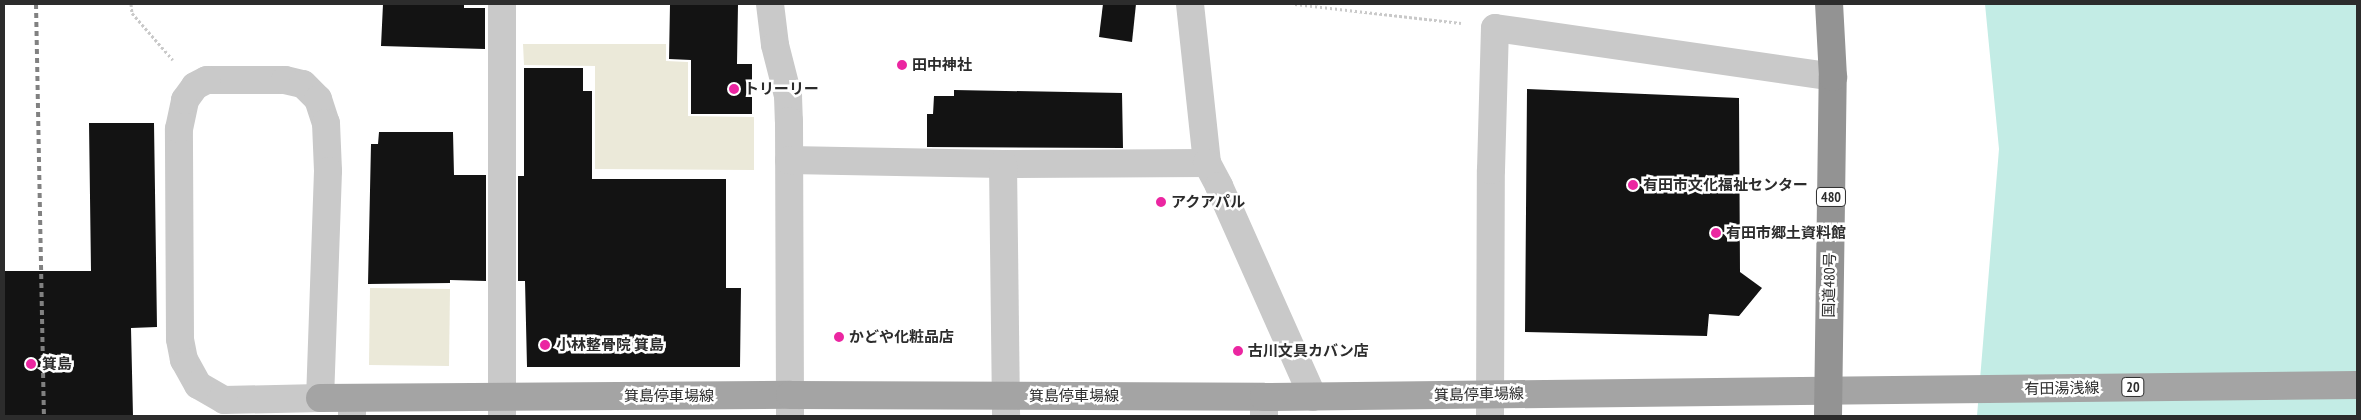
<!DOCTYPE html>
<html>
<head>
<meta charset="utf-8">
<style>
  body { margin:0 }
  #map { position:relative; width:2361px; height:420px; overflow:hidden; background:#fff; font-family:"PT Sans Narrow","Noto Sans JP",sans-serif }
  div>[style] { position:absolute }
  [style*='--x'] { left:calc(var(--x)*1px); top:calc(var(--y)*1px); width:calc(var(--w)*1px); rotate:calc(var(--a)*1deg) }
  .green>* { inset:0; background:#ebe9d9 }
  .water>* { inset:0; background:#c3ece5 }
  .building>* { inset:0; background:#131313 }
  .path>* { height:3px; margin-top:-1.5px; transform-origin:0; background:repeating-linear-gradient(90deg,#c9c9c9 0 2.5px,transparent 0 5px) }
  .minor>* { height:28px; margin:-14px; padding:0 14px; transform-origin:14px; border-radius:14px; background:#c9c9c9 }
  .major>* { height:28px; margin:-14px; padding:0 14px; transform-origin:14px; border-radius:14px; background:#a4a4a4 }
  .highway>* { height:28px; margin:-14px; padding:0 14px; transform-origin:14px; border-radius:14px; background:#939393 }
  .rail>* { height:4px; margin-top:-2px; transform-origin:0; background:repeating-linear-gradient(90deg,#818181 0 5px,transparent 0 9px) }
  .dots>* { width:14px; height:14px; translate:-50% -50%; box-sizing:border-box; border:2px solid #fff; border-radius:50% }
  span { translate:-50% -50%; white-space:nowrap; text-align:center; line-height:1.15; -webkit-text-stroke:5px #fff; paint-order:stroke }
  .shield-label span { padding:1px 4px; background:#fff; border:1px solid; border-radius:4px; -webkit-text-stroke-width:0 }
  .shield-label { font-size:14px; color:#2c2c2c; font-weight:700 }
  .poi-label { font-size:15px; color:#2c2c2c; font-weight:700 }
  .left { translate:0 -50%; text-align:left }
  .street-label { font-size:15px; color:#2c2c2c }
  .frame { position:absolute; inset:0; border:5px solid #2c2c2c; pointer-events:none }
</style>
</head>
<body>
<div id="map">
  <div class="green">
    <div style="clip-path:polygon(523px 44px,666px 44px,666px 61px,688px 62px,688px 116px,754px 117px,754px 170px,595px 169px,595px 66px,524px 65px)"></div>
    <div style="clip-path:polygon(370px 288px,450px 289px,449px 366px,369px 365px)"></div>
  </div>
  <div class="water">
    <div style="clip-path:polygon(1985px 4px,2357px 4px,2357px 416px,1977px 416px,1999px 149px)"></div>
  </div>
  <div class="building">
    <div style="clip-path:polygon(383px 4px,464px 5px,464px 8px,485px 8px,485px 49px,381px 46px)"></div>
    <div style="clip-path:polygon(670px 4px,738px 4px,737px 64px,752px 64px,752px 114px,691px 114px,691px 60px,669px 59px)"></div>
    <div style="clip-path:polygon(1103px 4px,1136px 4px,1132px 42px,1099px 37px)"></div>
    <div style="clip-path:polygon(524px 68px,583px 68px,583px 91px,592px 91px,592px 179px,726px 179px,726px 288px,741px 288px,740px 367px,527px 367px,525px 281px,518px 281px,518px 176px,524px 176px)"></div>
    <div style="clip-path:polygon(1527px 89px,1739px 98px,1740px 272px,1762px 288px,1739px 316px,1709px 314px,1707px 336px,1525px 332px)"></div>
    <div style="clip-path:polygon(954px 90px,1122px 93px,1123px 148px,927px 147px,927px 114px,933px 114px,934px 96px,954px 96px)"></div>
    <div style="clip-path:polygon(89px 123px,154px 123px,157px 327px,131px 328px,133px 416px,4px 416px,4px 271px,91px 271px)"></div>
    <div style="clip-path:polygon(379px 132px,453px 132px,454px 175px,486px 175px,486px 281px,450px 280px,450px 283px,368px 284px,371px 144px,378px 144px)"></div>
  </div>
  <div class="path">
    <div style="--x:131;--y:4;--w:9;--a:84"></div>
    <div style="--x:132;--y:13;--w:62;--a:48.9"></div>
    <div style="--x:1295;--y:4;--w:167;--a:6.5"></div>
  </div>
  <div class="minor">
    <div style="--x:502;--y:4;--w:412;--a:90"></div>
    <div style="--x:770;--y:4;--w:41;--a:83"></div>
    <div style="--x:775;--y:45;--w:53;--a:75.7"></div>
    <div style="--x:788;--y:96;--w:25;--a:88"></div>
    <div style="--x:789;--y:121;--w:295;--a:89.8"></div>
    <div style="--x:1190;--y:4;--w:160;--a:83.9"></div>
    <div style="--x:207;--y:80;--w:78;--a:0"></div>
    <div style="--x:285;--y:80;--w:18;--a:13"></div>
    <div style="--x:303;--y:84;--w:21;--a:45"></div>
    <div style="--x:318;--y:99;--w:25;--a:72"></div>
    <div style="--x:326;--y:123;--w:48;--a:87.6"></div>
    <div style="--x:328;--y:171;--w:227;--a:92"></div>
    <div style="--x:320;--y:398;--w:96;--a:178.8"></div>
    <div style="--x:224;--y:400;--w:30;--a:-150"></div>
    <div style="--x:198;--y:385;--w:29;--a:-119"></div>
    <div style="--x:184;--y:360;--w:21;--a:-101"></div>
    <div style="--x:180;--y:339;--w:210;--a:-90.3"></div>
    <div style="--x:179;--y:129;--w:30;--a:-78"></div>
    <div style="--x:185;--y:100;--w:17;--a:-54"></div>
    <div style="--x:195;--y:86;--w:13;--a:-27"></div>
    <div style="--x:789;--y:160;--w:214;--a:1.1"></div>
    <div style="--x:1003;--y:164;--w:204;--a:-0.3"></div>
    <div style="--x:1207;--y:163;--w:26;--a:62"></div>
    <div style="--x:1219;--y:186;--w:231;--a:66"></div>
    <div style="--x:1003;--y:164;--w:252;--a:89.3"></div>
    <div style="--x:352;--y:398;--w:18;--a:90"></div>
    <div style="--x:1264;--y:416;--w:19;--a:-90"></div>
    <div style="--x:1490;--y:416;--w:246;--a:-89.8"></div>
    <div style="--x:1491;--y:170;--w:142;--a:-88.4"></div>
    <div style="--x:1495;--y:28;--w:342;--a:8.2"></div>
  </div>
  <div class="major">
    <div style="--x:320;--y:398;--w:470;--a:-0.4"></div>
    <div style="--x:790;--y:395;--w:474;--a:0.2"></div>
    <div style="--x:1264;--y:397;--w:1093;--a:-0.63"></div>
  </div>
  <div class="highway">
    <div style="--x:1828;--y:416;--w:339;--a:-89.2"></div>
    <div style="--x:1833;--y:77;--w:73;--a:-93.1"></div>
  </div>
  <div class="rail">
    <div style="--x:36;--y:4;--w:412;--a:88.9"></div>
  </div>
  <div class="dots">
    <div style="left:902px;top:65px;background:#eb26a1"></div>
    <div style="left:734px;top:89px;background:#eb26a1"></div>
    <div style="left:1633px;top:185px;background:#eb26a1"></div>
    <div style="left:1161px;top:202px;background:#eb26a1"></div>
    <div style="left:1716px;top:233px;background:#eb26a1"></div>
    <div style="left:839px;top:337px;background:#eb26a1"></div>
    <div style="left:545px;top:345px;background:#eb26a1"></div>
    <div style="left:1238px;top:351px;background:#eb26a1"></div>
    <div style="left:31px;top:364px;background:#eb26a1"></div>
  </div>
  <div class="shield-label">
    <span style="left:1831px;top:197px">480</span>
    <span style="left:2133px;top:387px">20</span>
  </div>
  <div class="poi-label">
    <span class="left" style="left:912px;top:65px">田中神社</span>
    <span class="left" style="left:744px;top:89px">トリーリー</span>
    <span class="left" style="left:1643px;top:185px">有田市文化福祉センター</span>
    <span class="left" style="left:1171px;top:202px">アクアパル</span>
    <span class="left" style="left:1726px;top:233px">有田市郷土資料館</span>
    <span class="left" style="left:849px;top:337px">かどや化粧品店</span>
    <span class="left" style="left:556px;top:345px">小林整骨院 箕島</span>
    <span class="left" style="left:1248px;top:351px">古川文具カバン店</span>
    <span class="left" style="left:42px;top:364px">箕島</span>
  </div>
  <div class="street-label">
    <span style="left:1829px;top:285px;rotate:-89deg">国道480号</span>
    <span style="left:2062px;top:388px;rotate:-1deg">有田湯浅線</span>
    <span style="left:1479px;top:394px;rotate:-1deg">箕島停車場線</span>
    <span style="left:669px;top:396px">箕島停車場線</span>
    <span style="left:1074px;top:396px">箕島停車場線</span>
  </div>
  <div class="frame"></div>
</div>
</body>
</html>
